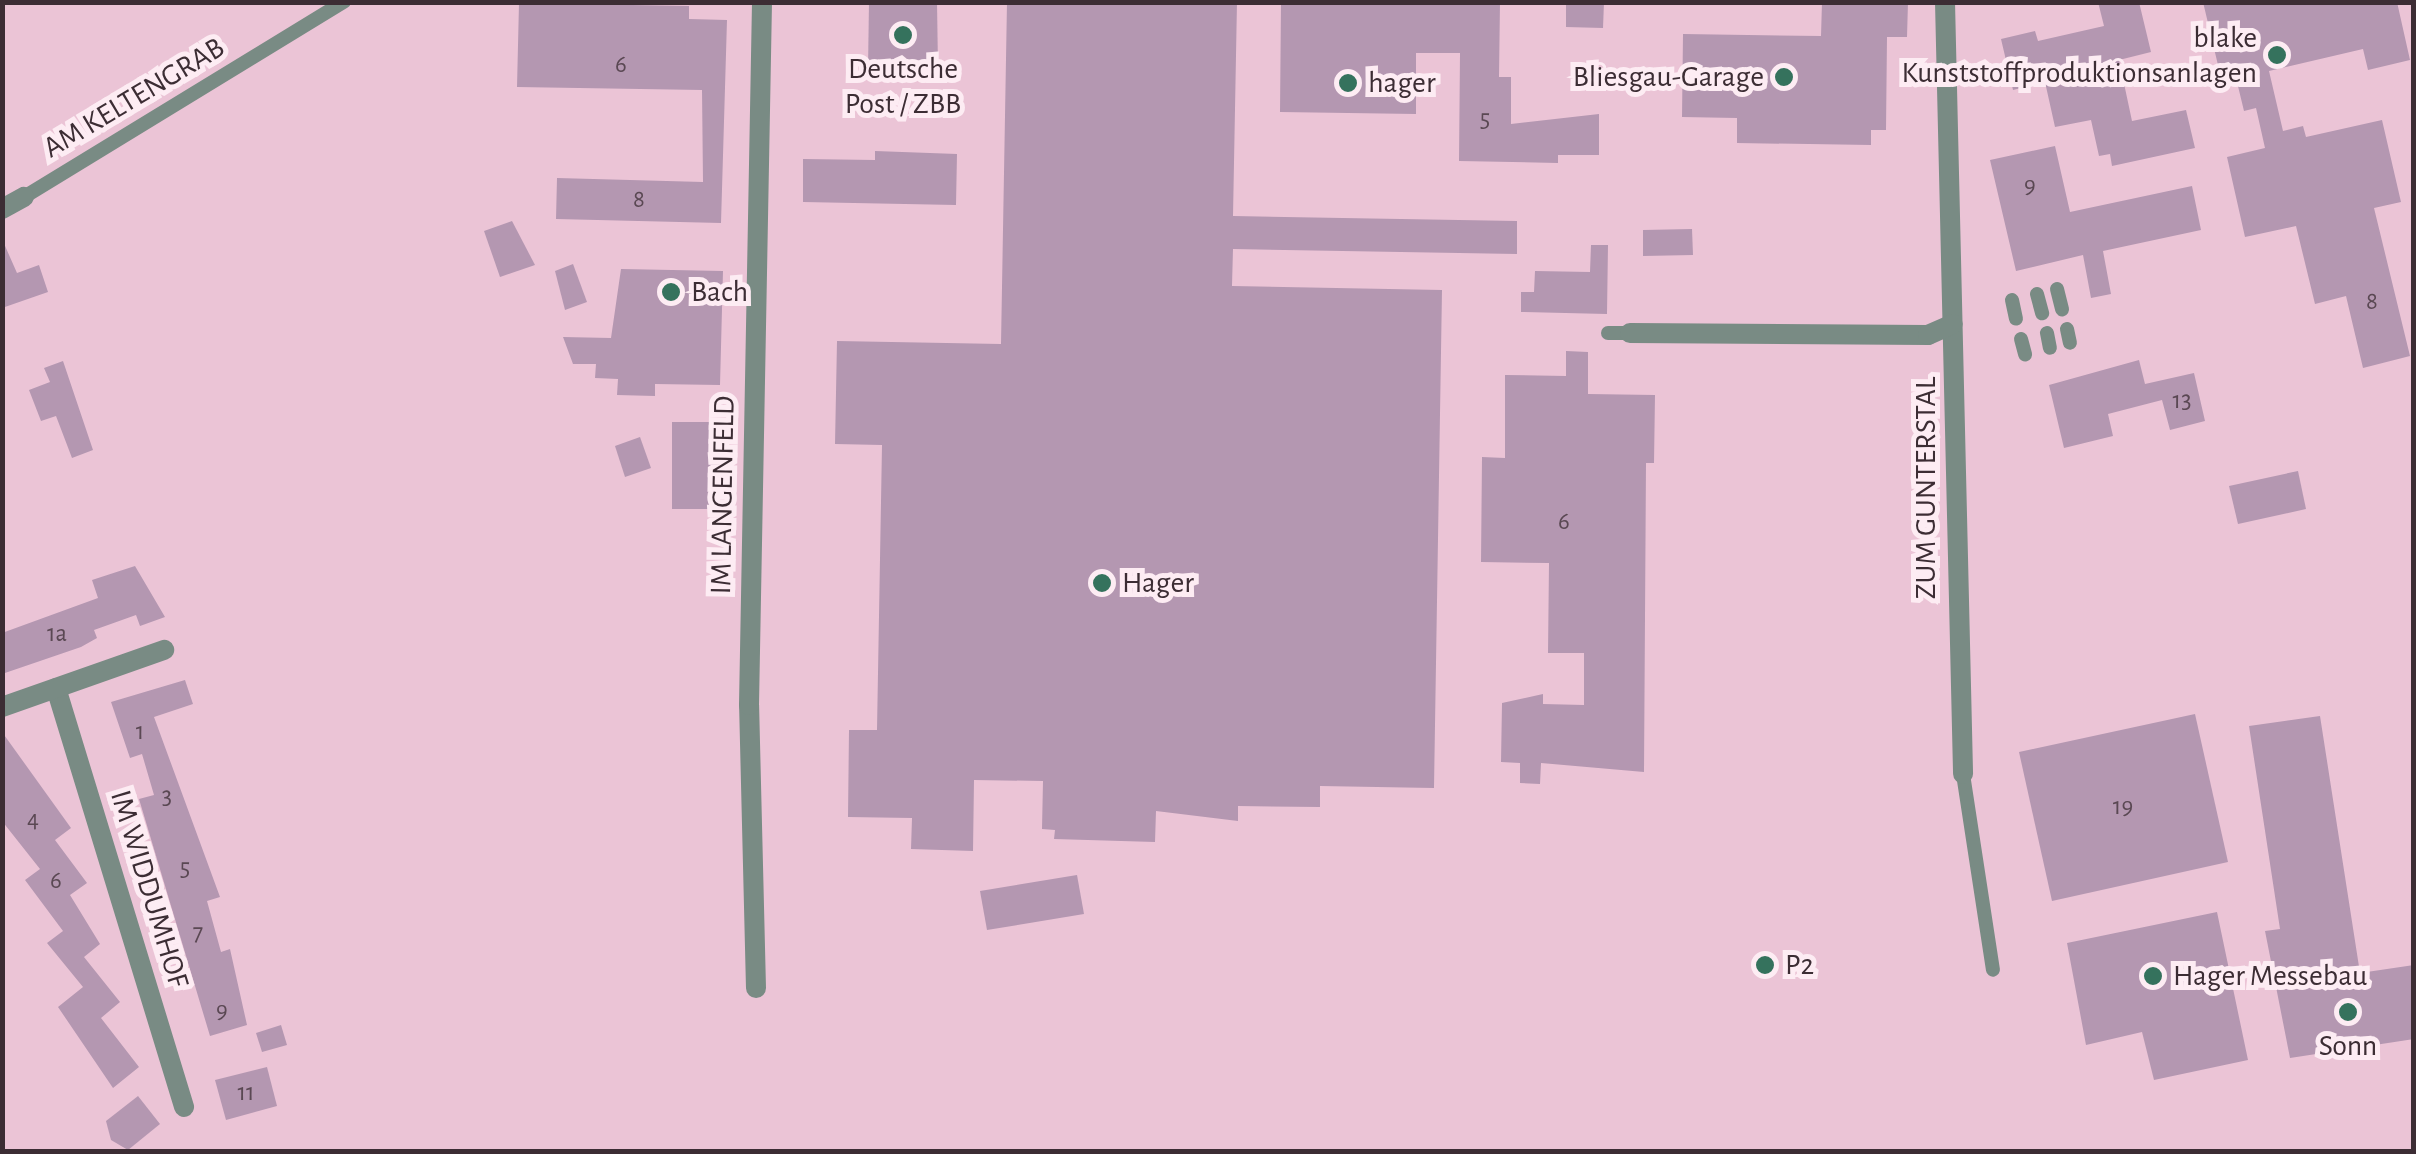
<!DOCTYPE html>
<html>
<head>
<meta charset="utf-8">
<style>
  body { margin:0 }
  #map { position:relative; width:2416px; height:1154px; overflow:hidden; background:#ebc4d6; font-family:"Alegreya Sans",sans-serif }
  div>[style] { position:absolute }
  [style*='--x'] { left:calc(var(--x)*1px); top:calc(var(--y)*1px); width:calc(var(--w)*1px); rotate:calc(var(--a)*1deg) }
  .building>* { inset:0; background:#b497b1 }
  .service>* { height:14px; margin:-7px; padding:0 7px; transform-origin:7px; border-radius:7px; background:#798b84 }
  .minor>* { height:20px; margin:-10px; padding:0 10px; transform-origin:10px; border-radius:10px; background:#798b84 }
  .dots>* { width:28px; height:28px; translate:-50% -50%; box-sizing:border-box; border:5px solid #fdecf3; border-radius:50% }
  span { translate:-50% -50%; white-space:nowrap; text-align:center; line-height:1.15; -webkit-text-stroke:10px #fdecf3; paint-order:stroke }
  .number-label { font-size:25px; color:#5a4853 }
  .number-label span { -webkit-text-stroke-width:0 }
  .poi-label { font-size:30px; color:#3c2d34 }
  .right { translate:-100% -50%; text-align:right }
  .left { translate:0 -50%; text-align:left }
  .street-label { font-size:30px; color:#3c2d34 }
  .frame { position:absolute; inset:0; border:5px solid #3c2d34; pointer-events:none }
</style>
</head>
<body>
<div id="map">
  <div class="building">
    <div style="clip-path:polygon(869px 2px,937px 2px,938px 68px,868px 69px)"></div>
    <div style="clip-path:polygon(1007px 2px,1237px 2px,1233px 216px,1517px 221px,1517px 254px,1233px 249px,1232px 286px,1442px 290px,1434px 788px,1320px 786px,1320px 807px,1238px 806px,1238px 821px,1156px 811px,1155px 842px,1054px 839px,1055px 830px,1042px 829px,1043px 781px,974px 780px,973px 851px,911px 849px,912px 818px,848px 817px,849px 730px,877px 730px,882px 445px,835px 444px,837px 341px,1001px 344px)"></div>
    <div style="clip-path:polygon(1281px 2px,1500px 2px,1499px 77px,1511px 77px,1511px 124px,1599px 114px,1599px 155px,1558px 155px,1558px 163px,1459px 161px,1460px 53px,1416px 53px,1416px 114px,1280px 112px)"></div>
    <div style="clip-path:polygon(1566px 2px,1604px 2px,1603px 28px,1566px 27px)"></div>
    <div style="clip-path:polygon(1822px 2px,1908px 2px,1907px 37px,1887px 37px,1886px 130px,1871px 130px,1871px 145px,1737px 143px,1737px 118px,1682px 117px,1683px 34px,1821px 36px)"></div>
    <div style="clip-path:polygon(2098px 2px,2139px 2px,2151px 52px,2119px 60px,2132px 121px,2186px 110px,2195px 148px,2112px 166px,2110px 154px,2099px 156px,2091px 120px,2055px 127px,2045px 82px,2013px 90px,2001px 39px,2035px 31px,2038px 41px,2104px 26px)"></div>
    <div style="clip-path:polygon(2203px 2px,2397px 2px,2410px 60px,2368px 70px,2363px 49px,2269px 71px,2283px 131px,2303px 126px,2306px 137px,2382px 120px,2401px 202px,2374px 208px,2410px 356px,2363px 368px,2346px 296px,2315px 304px,2296px 226px,2245px 237px,2227px 157px,2265px 148px,2256px 108px,2244px 111px,2236px 78px,2222px 82px)"></div>
    <div style="clip-path:polygon(519px 3px,689px 6px,689px 19px,727px 20px,721px 223px,556px 219px,557px 178px,703px 182px,702px 90px,517px 87px)"></div>
    <div style="clip-path:polygon(2055px 146px,2070px 212px,2192px 186px,2201px 230px,2103px 251px,2111px 294px,2091px 298px,2083px 255px,2016px 271px,1990px 160px)"></div>
    <div style="clip-path:polygon(875px 151px,957px 154px,956px 205px,803px 202px,803px 159px,875px 160px)"></div>
    <div style="clip-path:polygon(512px 221px,535px 265px,500px 277px,484px 231px)"></div>
    <div style="clip-path:polygon(1692px 229px,1693px 255px,1643px 256px,1643px 230px)"></div>
    <div style="clip-path:polygon(2px 239px,17px 273px,39px 265px,48px 292px,2px 308px)"></div>
    <div style="clip-path:polygon(1591px 245px,1608px 245px,1607px 314px,1521px 312px,1521px 292px,1534px 292px,1535px 271px,1590px 272px)"></div>
    <div style="clip-path:polygon(573px 264px,587px 302px,565px 310px,555px 271px)"></div>
    <div style="clip-path:polygon(621px 269px,723px 271px,720px 385px,655px 384px,655px 396px,617px 395px,618px 379px,595px 378px,596px 364px,573px 364px,563px 337px,611px 338px)"></div>
    <div style="clip-path:polygon(1566px 351px,1588px 352px,1588px 394px,1655px 395px,1654px 463px,1646px 463px,1644px 772px,1541px 763px,1540px 784px,1520px 783px,1520px 763px,1501px 762px,1502px 703px,1543px 694px,1543px 704px,1584px 705px,1584px 653px,1548px 653px,1549px 563px,1481px 562px,1482px 457px,1505px 458px,1505px 375px,1566px 376px)"></div>
    <div style="clip-path:polygon(2139px 360px,2145px 384px,2194px 373px,2205px 421px,2170px 430px,2162px 400px,2108px 414px,2113px 436px,2064px 448px,2049px 385px)"></div>
    <div style="clip-path:polygon(63px 361px,93px 450px,72px 458px,56px 416px,41px 421px,29px 390px,50px 382px,44px 368px)"></div>
    <div style="clip-path:polygon(672px 422px,719px 422px,719px 509px,672px 509px)"></div>
    <div style="clip-path:polygon(640px 437px,651px 468px,625px 477px,615px 446px)"></div>
    <div style="clip-path:polygon(2298px 471px,2306px 509px,2238px 524px,2229px 486px)"></div>
    <div style="clip-path:polygon(135px 566px,165px 617px,140px 626px,136px 615px,94px 630px,97px 638px,81px 647px,2px 674px,2px 633px,98px 598px,92px 580px)"></div>
    <div style="clip-path:polygon(185px 680px,193px 704px,154px 717px,220px 897px,207px 901px,221px 952px,230px 949px,247px 1025px,210px 1036px,139px 799px,154px 795px,142px 754px,130px 758px,111px 702px)"></div>
    <div style="clip-path:polygon(2195px 714px,2228px 862px,2052px 901px,2019px 752px)"></div>
    <div style="clip-path:polygon(2320px 716px,2360px 973px,2414px 965px,2414px 1039px,2290px 1058px,2265px 931px,2280px 929px,2249px 726px)"></div>
    <div style="clip-path:polygon(2px 732px,71px 828px,55px 840px,87px 883px,70px 895px,100px 944px,84px 957px,120px 1002px,101px 1018px,139px 1067px,113px 1088px,58px 1007px,83px 987px,47px 943px,63px 931px,25px 880px,40px 869px,2px 821px)"></div>
    <div style="clip-path:polygon(1077px 875px,1084px 914px,987px 930px,980px 891px)"></div>
    <div style="clip-path:polygon(2217px 912px,2248px 1060px,2154px 1080px,2142px 1032px,2086px 1045px,2067px 943px)"></div>
    <div style="clip-path:polygon(281px 1025px,287px 1045px,262px 1052px,256px 1033px)"></div>
    <div style="clip-path:polygon(267px 1067px,277px 1106px,226px 1120px,215px 1080px)"></div>
    <div style="clip-path:polygon(138px 1096px,160px 1124px,128px 1150px,111px 1140px,106px 1121px)"></div>
  </div>
  <div class="service">
    <div style="--x:24;--y:197;--w:375;--a:-31.4"></div>
    <div style="--x:2057;--y:289;--w:21;--a:76"></div>
    <div style="--x:2037;--y:294;--w:20;--a:75"></div>
    <div style="--x:2012;--y:300;--w:19;--a:78"></div>
    <div style="--x:2067;--y:329;--w:14;--a:78"></div>
    <div style="--x:1608;--y:333;--w:22;--a:0"></div>
    <div style="--x:2047;--y:333;--w:15;--a:79"></div>
    <div style="--x:2021;--y:339;--w:16;--a:75"></div>
    <div style="--x:1963;--y:774;--w:198;--a:81.3"></div>
  </div>
  <div class="minor">
    <div style="--x:1945;--y:2;--w:772;--a:88.66"></div>
    <div style="--x:2;--y:209;--w:25;--a:-29"></div>
    <div style="--x:1630;--y:333;--w:298;--a:0.4"></div>
    <div style="--x:1928;--y:335;--w:27;--a:-24"></div>
    <div style="--x:56;--y:688;--w:438;--a:73"></div>
    <div style="--x:2;--y:707;--w:172;--a:-19.4"></div>
    <div style="--x:756;--y:988;--w:283;--a:-91.4"></div>
    <div style="--x:749;--y:705;--w:703;--a:-88.94"></div>
  </div>
  <div class="dots">
    <div style="left:903px;top:35px;background:#35725d"></div>
    <div style="left:2277px;top:55px;background:#35725d"></div>
    <div style="left:1784px;top:77px;background:#35725d"></div>
    <div style="left:1348px;top:83px;background:#35725d"></div>
    <div style="left:671px;top:292px;background:#35725d"></div>
    <div style="left:1102px;top:583px;background:#35725d"></div>
    <div style="left:1765px;top:965px;background:#35725d"></div>
    <div style="left:2153px;top:976px;background:#35725d"></div>
    <div style="left:2348px;top:1012px;background:#35725d"></div>
  </div>
  <div class="number-label">
    <span style="left:621px;top:65px">6</span>
    <span style="left:1485px;top:119px">5</span>
    <span style="left:2030px;top:186px">9</span>
    <span style="left:639px;top:200px">8</span>
    <span style="left:2372px;top:302px">8</span>
    <span style="left:2182px;top:401px">13</span>
    <span style="left:1564px;top:522px">6</span>
    <span style="left:57px;top:634px">1a</span>
    <span style="left:140px;top:732px">1</span>
    <span style="left:167px;top:797px">3</span>
    <span style="left:2123px;top:807px">19</span>
    <span style="left:33px;top:820px">4</span>
    <span style="left:185px;top:868px">5</span>
    <span style="left:56px;top:881px">6</span>
    <span style="left:198px;top:933px">7</span>
    <span style="left:222px;top:1011px">9</span>
    <span style="left:246px;top:1093px">11</span>
  </div>
  <div class="poi-label">
    <span class="right" style="left:2257px;top:55px">blake<br>Kunststoffproduktionsanlagen</span>
    <span style="left:903px;top:86px">Deutsche<br>Post / ZBB</span>
    <span class="right" style="left:1764px;top:77px">Bliesgau-Garage</span>
    <span class="left" style="left:1368px;top:83px">hager</span>
    <span class="left" style="left:691px;top:292px">Bach</span>
    <span class="left" style="left:1122px;top:583px">Hager</span>
    <span class="left" style="left:1785px;top:965px">P2</span>
    <span class="left" style="left:2173px;top:976px">Hager Messebau</span>
    <span style="left:2348px;top:1046px">Sonn</span>
  </div>
  <div class="street-label">
    <span style="left:134px;top:98px;rotate:-31deg">AM KELTENGRAB</span>
    <span style="left:1926px;top:488px;rotate:-90deg">ZUM GUNTERSTAL</span>
    <span style="left:723px;top:495px;rotate:-89deg">IM LANGENFELD</span>
    <span style="left:149px;top:889px;rotate:73deg">IM WIDDUMHOF</span>
  </div>
  <div class="frame"></div>
</div>
</body>
</html>
